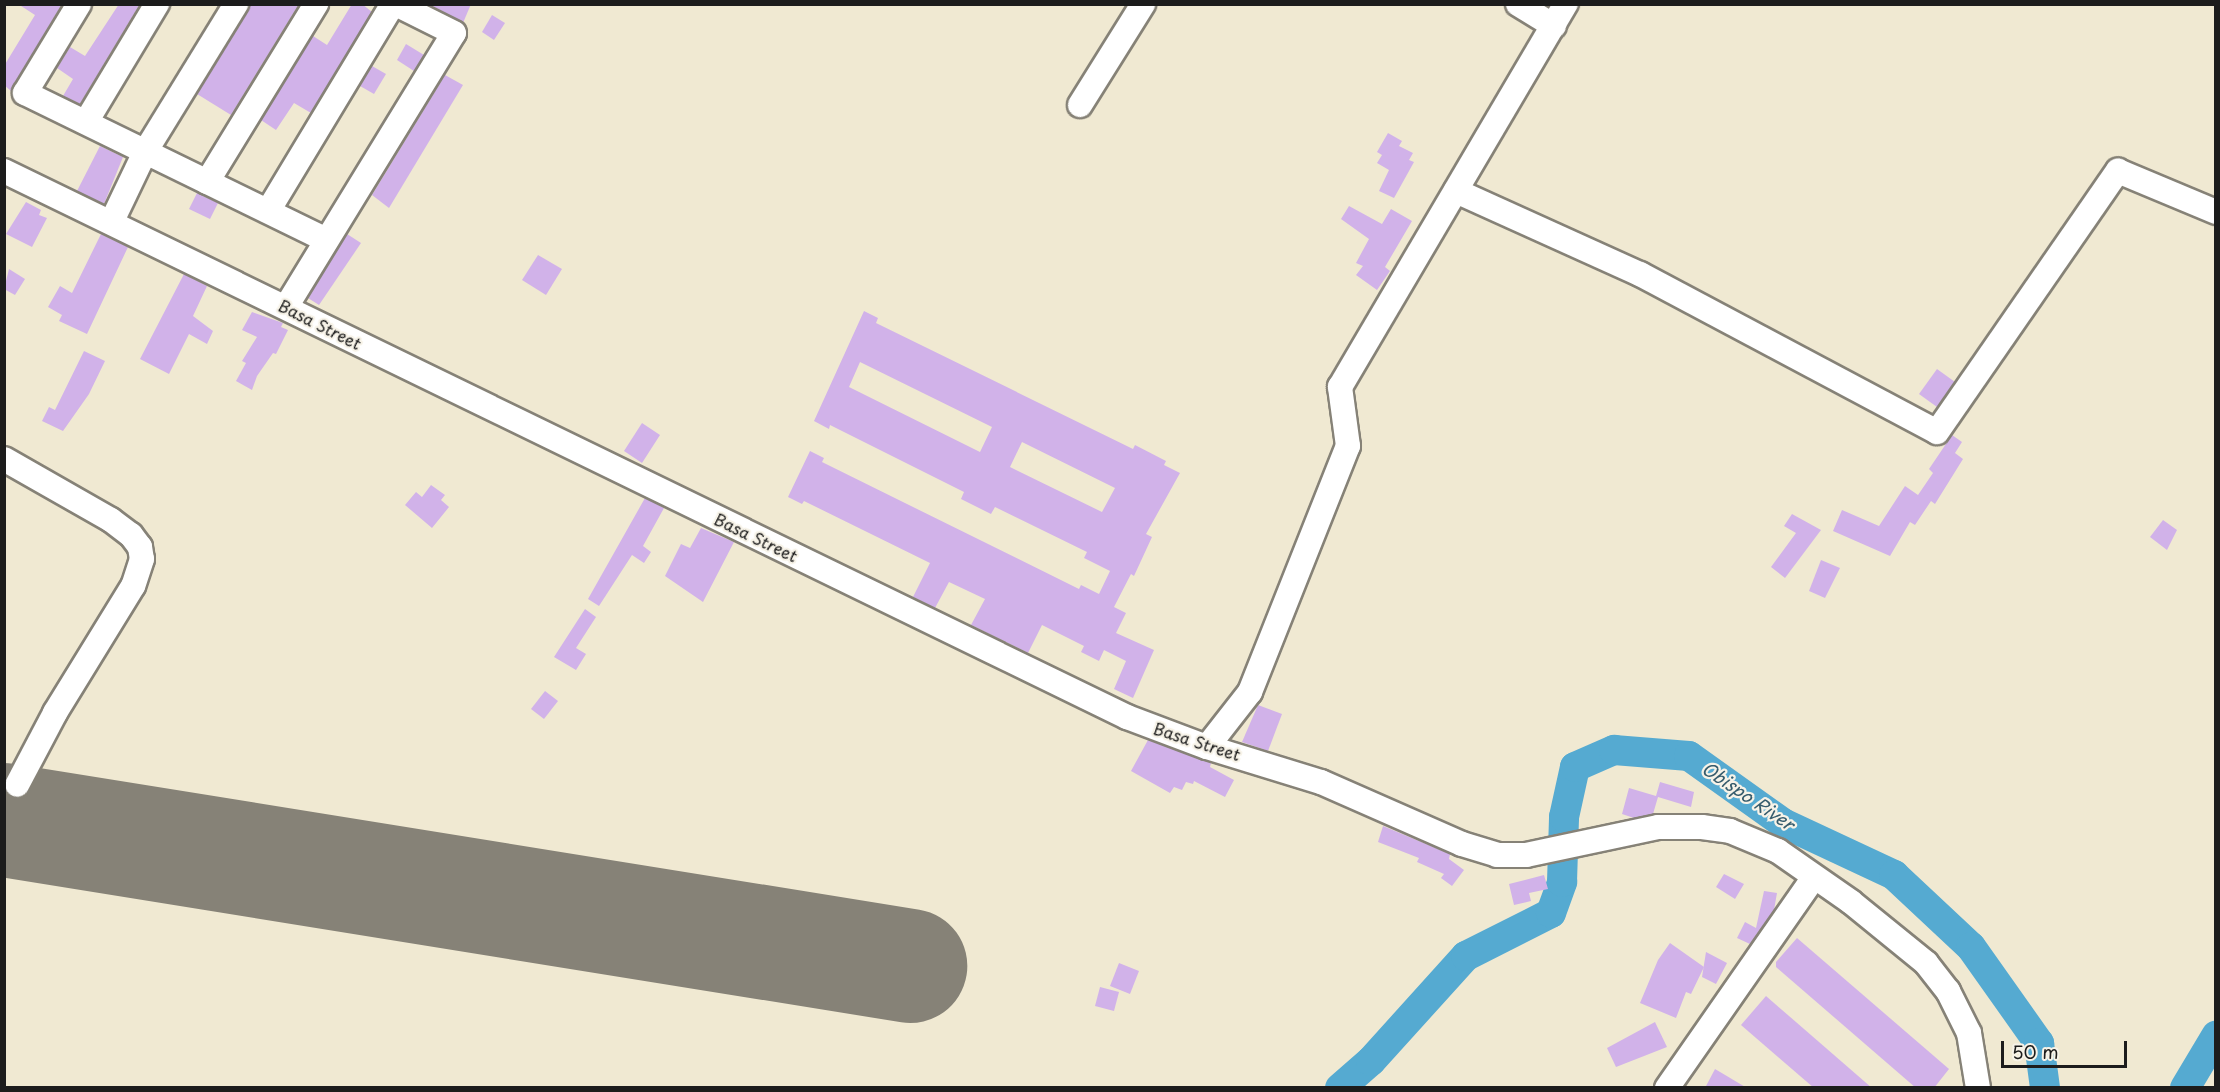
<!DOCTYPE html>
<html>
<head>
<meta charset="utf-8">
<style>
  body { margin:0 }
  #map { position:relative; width:2220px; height:1092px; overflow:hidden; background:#f0e9d2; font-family:"Playpen Sans",sans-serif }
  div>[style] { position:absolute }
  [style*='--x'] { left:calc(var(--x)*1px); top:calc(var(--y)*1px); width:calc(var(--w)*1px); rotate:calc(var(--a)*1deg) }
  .river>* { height:30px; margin:-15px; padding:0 15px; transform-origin:15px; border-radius:15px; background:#55aad1 }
  .runway>* { height:114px; margin:-57px; padding:0 57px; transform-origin:57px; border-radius:57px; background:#868277 }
  .building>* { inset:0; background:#d1b2e9 }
  .roads { filter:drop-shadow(2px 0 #868277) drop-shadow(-2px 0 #868277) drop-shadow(0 2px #868277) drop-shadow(0 -2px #868277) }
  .minor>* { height:24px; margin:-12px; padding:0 12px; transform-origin:12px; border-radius:12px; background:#fff }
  span { translate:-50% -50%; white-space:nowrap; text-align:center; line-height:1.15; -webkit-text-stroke:4.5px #f7f3e8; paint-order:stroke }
  .street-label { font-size:16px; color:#1c1c1c }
  .water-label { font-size:18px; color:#365c6d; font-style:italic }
  .frame { position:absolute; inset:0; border:6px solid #1c1c1c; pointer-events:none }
  .scale { position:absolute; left:2001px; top:1041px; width:126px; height:27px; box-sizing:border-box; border:3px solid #1c1c1c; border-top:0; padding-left:8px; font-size:18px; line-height:21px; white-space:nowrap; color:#1c1c1c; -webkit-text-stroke:4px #f7f3e8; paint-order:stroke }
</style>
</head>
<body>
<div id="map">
  <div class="river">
    <div style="--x:1340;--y:1088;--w:41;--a:-41.1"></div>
    <div style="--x:1371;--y:1061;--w:142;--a:-47.9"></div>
    <div style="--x:1466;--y:956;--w:95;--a:-26.8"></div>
    <div style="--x:1551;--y:913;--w:33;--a:-70"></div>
    <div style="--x:1562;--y:882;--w:65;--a:-88.2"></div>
    <div style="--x:1564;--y:817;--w:51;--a:-77.6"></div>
    <div style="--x:1575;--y:767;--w:43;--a:-23.6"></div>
    <div style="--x:1614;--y:750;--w:75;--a:4.6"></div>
    <div style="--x:1689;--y:756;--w:115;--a:35.5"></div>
    <div style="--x:1783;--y:823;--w:123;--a:25.1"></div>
    <div style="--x:1894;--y:875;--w:105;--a:43.1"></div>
    <div style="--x:1971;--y:947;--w:118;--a:54.7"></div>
    <div style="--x:2039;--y:1043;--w:45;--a:82.4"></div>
    <div style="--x:2185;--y:1088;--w:61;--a:-59.2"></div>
  </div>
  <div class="runway">
    <div style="--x:4;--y:820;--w:918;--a:9.15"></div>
  </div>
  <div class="building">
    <div style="clip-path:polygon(18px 4px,62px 4px,11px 91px,4px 85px,4px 66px,35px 15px)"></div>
    <div style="clip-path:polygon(119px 4px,140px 4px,80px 104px,63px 96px,73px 79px,57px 68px,70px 47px,85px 56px)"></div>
    <div style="clip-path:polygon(250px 4px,299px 4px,231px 115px,197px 94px)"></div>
    <div style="clip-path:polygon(352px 4px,362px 4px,372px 12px,311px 113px,294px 103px,276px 130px,261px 120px,313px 36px,327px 45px)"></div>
    <div style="clip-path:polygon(429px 4px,471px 4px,463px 23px)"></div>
    <div style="clip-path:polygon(492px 15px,505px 23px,494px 40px,482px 32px)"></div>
    <div style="clip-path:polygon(406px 44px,424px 55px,414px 71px,397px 60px)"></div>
    <div style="clip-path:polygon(372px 66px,386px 74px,374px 94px,360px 86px)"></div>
    <div style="clip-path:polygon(445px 75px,463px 85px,389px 208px,372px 195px)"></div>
    <div style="clip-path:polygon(1388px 133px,1402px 141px,1399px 146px,1413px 153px,1409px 160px,1414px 162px,1394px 198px,1379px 191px,1389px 170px,1377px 163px,1382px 155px,1377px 152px)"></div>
    <div style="clip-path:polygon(100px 146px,123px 157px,104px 204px,77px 191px)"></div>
    <div style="clip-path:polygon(197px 193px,218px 203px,210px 219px,189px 209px)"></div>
    <div style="clip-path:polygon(26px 202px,41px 210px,39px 215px,47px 218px,32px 247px,6px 234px)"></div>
    <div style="clip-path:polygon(1349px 206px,1382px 224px,1391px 209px,1412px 221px,1385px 267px,1390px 271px,1377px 290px,1356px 275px,1363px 266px,1356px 263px,1369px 239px,1341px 219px)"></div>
    <div style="clip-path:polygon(101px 234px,128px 247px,87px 334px,59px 321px,62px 315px,48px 307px,60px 286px,72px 293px)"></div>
    <div style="clip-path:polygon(347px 234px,361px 243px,319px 305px,308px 298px)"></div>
    <div style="clip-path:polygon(538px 255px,562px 269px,546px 295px,522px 280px)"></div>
    <div style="clip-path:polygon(9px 269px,25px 279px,15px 295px,4px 289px)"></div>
    <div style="clip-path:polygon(184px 274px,207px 286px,193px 316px,213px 331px,207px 344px,189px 334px,169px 374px,140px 359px)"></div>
    <div style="clip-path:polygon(evenodd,864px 311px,878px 318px,876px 323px,1133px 449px,1135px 445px,1166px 461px,1164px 465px,1180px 473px,1146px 534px,1152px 537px,1134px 576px,1131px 574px,1114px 607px,1126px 613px,1116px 633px,1154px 650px,1133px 698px,1114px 689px,1126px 661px,1104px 650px,1099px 661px,1081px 652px,1084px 646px,1042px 625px,1028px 653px,971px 625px,985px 599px,949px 582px,935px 608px,913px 597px,930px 563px,804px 501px,802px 504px,788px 497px,810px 451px,824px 458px,822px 462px,1079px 589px,1081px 585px,1099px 594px,1110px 571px,1084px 558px,1087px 552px,995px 507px,991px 514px,961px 499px,964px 492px,830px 425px,829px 429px,814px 421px,864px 311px,860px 362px,992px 427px,980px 452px,849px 387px,860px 362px,864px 311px,1022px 442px,1115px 488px,1102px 512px,1010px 467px,1022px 442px)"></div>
    <div style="clip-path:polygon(252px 312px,283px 323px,281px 327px,288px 330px,276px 354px,273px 353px,257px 376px,252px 390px,236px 381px,246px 363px,242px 361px,257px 337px,242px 330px)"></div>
    <div style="clip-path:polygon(84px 351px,105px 361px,89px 394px,63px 431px,42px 421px,49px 407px,55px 410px)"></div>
    <div style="clip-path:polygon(1937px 369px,1955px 382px,1937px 407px,1919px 394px)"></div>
    <div style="clip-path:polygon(642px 423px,660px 435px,642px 463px,624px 451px)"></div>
    <div style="clip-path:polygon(1952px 435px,1962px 442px,1955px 453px,1963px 459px,1935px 504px,1931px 501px,1915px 525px,1910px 522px,1890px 556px,1833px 531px,1842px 510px,1879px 526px,1905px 486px,1918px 495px,1933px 473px,1929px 469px)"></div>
    <div style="clip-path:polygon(431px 485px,445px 495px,441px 500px,449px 507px,432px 528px,405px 505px,416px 492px,422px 497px)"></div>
    <div style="clip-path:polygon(645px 498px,664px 508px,643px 546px,651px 552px,644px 563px,632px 555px,599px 606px,588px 599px)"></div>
    <div style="clip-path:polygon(1792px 514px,1821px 530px,1785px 578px,1771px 567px,1796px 533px,1784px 526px)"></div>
    <div style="clip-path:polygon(2163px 520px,2177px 530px,2167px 550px,2150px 537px)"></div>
    <div style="clip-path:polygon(701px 528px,734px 542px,703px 602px,665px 576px,681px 544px,690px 548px)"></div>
    <div style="clip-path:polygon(1821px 560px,1840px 568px,1825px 598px,1809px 591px)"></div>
    <div style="clip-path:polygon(585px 609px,596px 617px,576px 648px,586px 654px,576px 670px,554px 657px)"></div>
    <div style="clip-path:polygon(545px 691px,558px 701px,544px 719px,531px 709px)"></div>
    <div style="clip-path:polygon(1258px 705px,1282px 714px,1268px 751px,1242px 742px)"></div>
    <div style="clip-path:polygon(1148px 740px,1211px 763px,1210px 767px,1234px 780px,1225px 797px,1194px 781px,1193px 784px,1186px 782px,1182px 790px,1174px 787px,1170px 793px,1131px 771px)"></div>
    <div style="clip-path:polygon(1660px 782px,1694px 792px,1691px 807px,1658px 797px,1653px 814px,1634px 818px,1622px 814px,1629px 788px,1656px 796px)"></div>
    <div style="clip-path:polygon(1383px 826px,1450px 854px,1449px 859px,1464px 870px,1452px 886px,1441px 878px,1444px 874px,1417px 862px,1419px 858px,1378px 842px)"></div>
    <div style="clip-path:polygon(1724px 874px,1744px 884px,1735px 899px,1716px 887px)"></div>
    <div style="clip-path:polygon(1544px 875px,1548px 889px,1529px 893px,1531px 901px,1514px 905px,1509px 884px)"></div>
    <div style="clip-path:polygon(1764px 891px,1777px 893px,1774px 910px,1750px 944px,1737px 938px,1745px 922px,1756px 928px)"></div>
    <div style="clip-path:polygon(1797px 938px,1949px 1069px,1934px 1088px,1916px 1088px,1776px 967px,1776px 962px)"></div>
    <div style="clip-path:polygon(1670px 943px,1704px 967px,1691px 994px,1686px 992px,1676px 1018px,1640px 1003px,1658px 960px)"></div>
    <div style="clip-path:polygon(1706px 952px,1727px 963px,1716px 984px,1702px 977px)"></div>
    <div style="clip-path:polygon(1119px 963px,1139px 971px,1130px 994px,1110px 986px)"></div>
    <div style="clip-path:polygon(1100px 987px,1119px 992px,1114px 1011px,1095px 1006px)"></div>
    <div style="clip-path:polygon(1766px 996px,1872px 1088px,1814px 1088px,1741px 1025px)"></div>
    <div style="clip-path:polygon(1655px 1022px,1667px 1047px,1616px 1067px,1607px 1048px)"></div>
    <div style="clip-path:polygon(1715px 1069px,1747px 1088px,1705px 1088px)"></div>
  </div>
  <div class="roads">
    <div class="minor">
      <div style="--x:79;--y:4;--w:104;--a:121.2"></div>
      <div style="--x:25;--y:93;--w:335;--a:26"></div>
      <div style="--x:1518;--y:4;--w:42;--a:31.4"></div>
      <div style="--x:1080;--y:105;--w:119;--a:-58"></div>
      <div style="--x:86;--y:122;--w:138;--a:-59"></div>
      <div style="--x:4;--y:171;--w:1249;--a:25.93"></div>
      <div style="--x:1127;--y:717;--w:85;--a:20.6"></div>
      <div style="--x:1207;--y:747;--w:119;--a:17.1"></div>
      <div style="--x:1321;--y:782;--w:154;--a:23.7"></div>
      <div style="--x:1462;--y:844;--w:37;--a:17"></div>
      <div style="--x:1497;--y:855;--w:29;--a:0"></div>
      <div style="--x:1526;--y:855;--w:135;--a:-12"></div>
      <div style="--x:1658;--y:827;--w:44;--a:0"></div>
      <div style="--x:1702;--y:827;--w:28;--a:8"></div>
      <div style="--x:1730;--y:831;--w:52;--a:22.6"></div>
      <div style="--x:1778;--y:851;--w:89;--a:34.9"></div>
      <div style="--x:1851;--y:902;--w:97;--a:39.1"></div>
      <div style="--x:1926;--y:963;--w:36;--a:52"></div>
      <div style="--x:1948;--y:991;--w:47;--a:63.4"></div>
      <div style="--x:1969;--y:1033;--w:56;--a:80.7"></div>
      <div style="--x:207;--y:182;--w:209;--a:-58.5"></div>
      <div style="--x:1456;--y:191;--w:202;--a:24.3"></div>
      <div style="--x:1640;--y:274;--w:336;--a:28"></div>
      <div style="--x:1937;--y:432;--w:318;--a:-55.3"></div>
      <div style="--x:2118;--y:171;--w:106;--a:22.7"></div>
      <div style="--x:268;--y:211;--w:242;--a:-58.9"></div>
      <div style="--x:112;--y:221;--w:76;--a:-64.4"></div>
      <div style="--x:145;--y:152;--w:174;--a:-58.4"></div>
      <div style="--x:286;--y:307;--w:321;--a:-58.5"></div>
      <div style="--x:454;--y:33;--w:65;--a:-153.4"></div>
      <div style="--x:4;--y:459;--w:123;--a:29.7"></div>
      <div style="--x:111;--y:520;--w:25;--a:37"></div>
      <div style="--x:131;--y:535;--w:15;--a:53"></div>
      <div style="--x:140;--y:547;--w:12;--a:81"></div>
      <div style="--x:142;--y:559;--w:28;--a:108"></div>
      <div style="--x:133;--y:586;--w:149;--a:121.6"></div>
      <div style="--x:55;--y:713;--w:81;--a:117.8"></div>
      <div style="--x:1207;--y:747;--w:70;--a:-52"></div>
      <div style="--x:1250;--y:692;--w:265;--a:-68.3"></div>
      <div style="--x:1348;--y:446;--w:60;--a:-97.7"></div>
      <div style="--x:1340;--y:387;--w:445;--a:-59.5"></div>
      <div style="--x:1667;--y:1088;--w:257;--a:-55.1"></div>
    </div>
  </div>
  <div class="street-label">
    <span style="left:320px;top:324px;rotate:27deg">Basa Street</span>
    <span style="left:756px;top:537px;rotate:26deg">Basa Street</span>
    <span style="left:1197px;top:741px;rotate:18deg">Basa Street</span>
  </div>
  <div class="water-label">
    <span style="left:1748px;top:796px;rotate:34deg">Obispo River</span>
  </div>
  <div class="frame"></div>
  <div class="scale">50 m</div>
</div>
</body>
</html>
